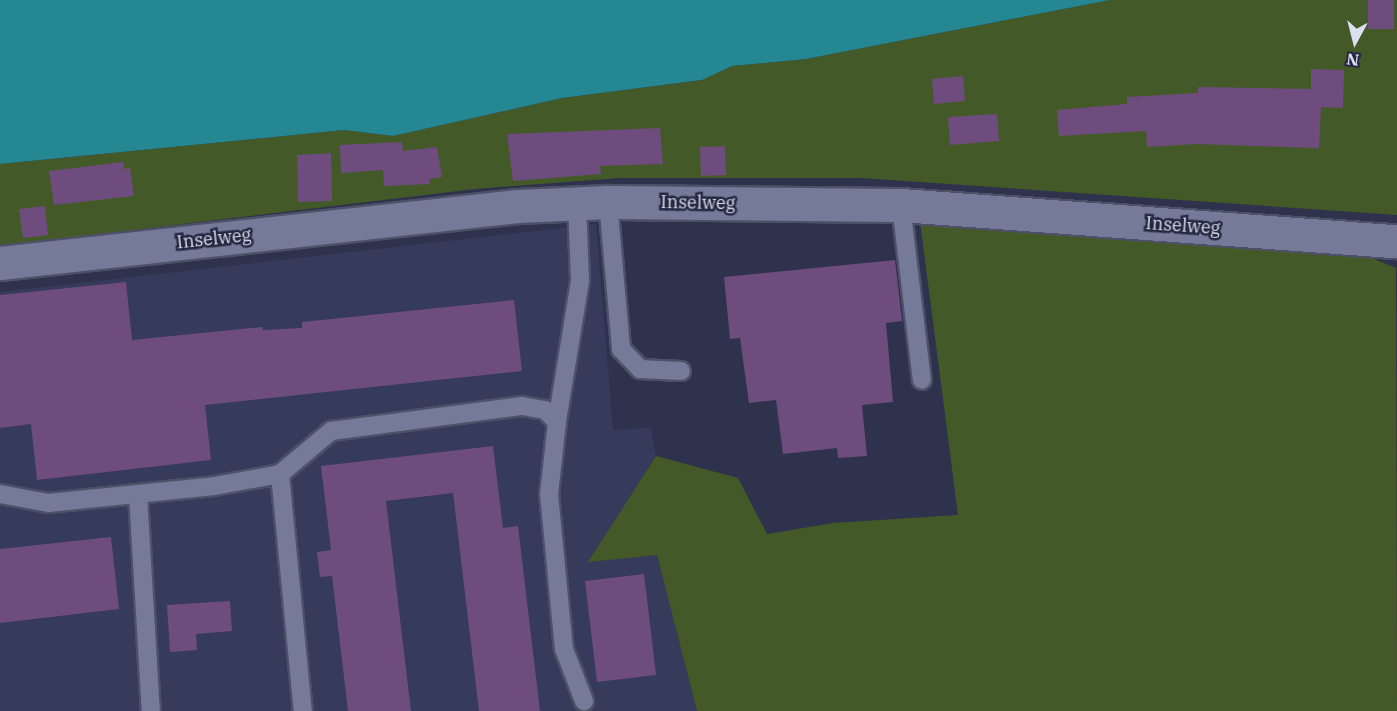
<!DOCTYPE html>
<html>
<head>
<meta charset="utf-8">
<style>
  body { margin:0 }
  #map { position:relative; width:1397px; height:711px; overflow:hidden; background:#2e324c; font-family:"IBM Plex Serif",serif }
  div>[style] { position:absolute }
  [style*='--x'] { left:calc(var(--x)*1px); top:calc(var(--y)*1px); width:calc(var(--w)*1px); rotate:calc(var(--a)*1deg) }
  .built>* { inset:0; background:#363a5b }
  .green>* { inset:0; background:#445928 }
  .water>* { inset:0; background:#248791 }
  .building>* { inset:0; background:#6f4c7e }
  .roads { filter:drop-shadow(2px 0 #4e5067) drop-shadow(-2px 0 #4e5067) drop-shadow(0 2px #4e5067) drop-shadow(0 -2px #4e5067) }
  .service>* { height:18px; margin:-9px; padding:0 9px; transform-origin:9px; border-radius:9px; background:#767a99 }
  .minor>* { height:33px; margin:-16.5px; padding:0 16.5px; transform-origin:16.5px; border-radius:16.5px; background:#767a99 }
  span { translate:-50% -50%; white-space:nowrap; text-align:center; line-height:1.15; -webkit-text-stroke:5px #252841; paint-order:stroke }
  .street-label { font-size:18px; color:#dcdff0 }
  .north { position:absolute; left:1325px; top:12px; width:60px; height:60px; -webkit-text-stroke:4px #252841; paint-order:stroke; rotate:187deg; font-size:16px; font-weight:700; line-height:24px; text-align:center; color:#dcdff0 }
  .north::after { content:''; display:block; margin:auto; width:21px; height:27px; background:#dcdff0; clip-path:polygon(50% 0,100% 100%,50% 72%,0 100%) }
</style>
</head>
<body>
<div id="map">
  <div class="built">
    <div style="clip-path:polygon(596px 224px,613px 430px,651px 428px,656px 456px,589px 561px,657px 555px,697px 711px,0 711px,0 292px)"></div>
  </div>
  <div class="green">
    <div style="clip-path:polygon(1110px 0,1397px 0,1397px 215px,862px 178px,619px 178px,475px 189px,0 246px,0 164px,344px 130px,393px 136px,562px 98px,702px 80px,732px 66px,806px 59px)"></div>
    <div style="clip-path:polygon(920px 221px,1360px 253px,1396px 268px,1397px 711px,697px 711px,657px 555px,588px 562px,656px 456px,738px 478px,767px 534px,833px 523px,958px 515px)"></div>
  </div>
  <div class="water">
    <div style="clip-path:polygon(0 0,1110px 0,806px 59px,732px 66px,702px 80px,562px 98px,393px 136px,344px 130px,0 164px)"></div>
  </div>
  <div class="building">
    <div style="clip-path:polygon(1368px 0,1394px 0,1394px 29px,1368px 29px)"></div>
    <div style="clip-path:polygon(1311px 69px,1344px 70px,1343px 108px,1321px 107px,1319px 148px,1196px 144px,1147px 147px,1146px 131px,1059px 136px,1057px 110px,1127px 104px,1127px 97px,1198px 93px,1198px 87px,1311px 89px)"></div>
    <div style="clip-path:polygon(963px 76px,965px 101px,934px 104px,932px 79px)"></div>
    <div style="clip-path:polygon(997px 114px,999px 141px,950px 145px,948px 117px)"></div>
    <div style="clip-path:polygon(660px 128px,663px 164px,600px 166px,601px 174px,513px 181px,507px 134px)"></div>
    <div style="clip-path:polygon(402px 142px,403px 151px,437px 147px,442px 177px,429px 179px,430px 184px,384px 186px,383px 170px,341px 173px,340px 145px)"></div>
    <div style="clip-path:polygon(725px 146px,726px 175px,701px 176px,700px 147px)"></div>
    <div style="clip-path:polygon(331px 153px,332px 201px,298px 202px,297px 155px)"></div>
    <div style="clip-path:polygon(123px 162px,124px 169px,130px 168px,134px 196px,54px 205px,49px 171px)"></div>
    <div style="clip-path:polygon(45px 206px,48px 235px,23px 238px,19px 209px)"></div>
    <div style="clip-path:polygon(895px 260px,902px 321px,886px 323px,893px 402px,862px 405px,867px 456px,838px 458px,837px 448px,783px 454px,776px 400px,749px 403px,740px 338px,730px 339px,724px 277px)"></div>
    <div style="clip-path:polygon(126px 282px,132px 340px,262px 327px,263px 330px,302px 328px,302px 322px,514px 300px,522px 371px,205px 405px,211px 460px,37px 480px,31px 424px,0 428px,0 295px)"></div>
    <div style="clip-path:polygon(493px 446px,503px 528px,518px 526px,540px 711px,479px 711px,453px 493px,386px 501px,411px 711px,348px 711px,332px 576px,320px 577px,317px 552px,331px 550px,321px 466px)"></div>
    <div style="clip-path:polygon(111px 537px,119px 609px,0 623px,0 549px)"></div>
    <div style="clip-path:polygon(644px 574px,656px 675px,597px 682px,585px 581px)"></div>
    <div style="clip-path:polygon(230px 601px,232px 631px,196px 634px,197px 650px,170px 652px,167px 605px)"></div>
  </div>
  <div class="roads">
    <div class="service">
      <div style="--x:577;--y:202;--w:79;--a:87.8"></div>
      <div style="--x:580;--y:281;--w:143;--a:99.3"></div>
      <div style="--x:557;--y:422;--w:72;--a:96.3"></div>
      <div style="--x:549;--y:494;--w:156;--a:84.5"></div>
      <div style="--x:564;--y:649;--w:56;--a:69"></div>
      <div style="--x:608;--y:202;--w:148;--a:84.9"></div>
      <div style="--x:621;--y:349;--w:28;--a:46"></div>
      <div style="--x:640;--y:369;--w:41;--a:2.8"></div>
      <div style="--x:901;--y:205;--w:176;--a:83.2"></div>
      <div style="--x:280;--y:474;--w:238;--a:84.5"></div>
      <div style="--x:0;--y:494;--w:49;--a:10.6"></div>
      <div style="--x:48;--y:503;--w:167;--a:-5.8"></div>
      <div style="--x:214;--y:486;--w:67;--a:-10.3"></div>
      <div style="--x:280;--y:474;--w:67;--a:-40.1"></div>
      <div style="--x:331;--y:431;--w:193;--a:-7.5"></div>
      <div style="--x:522;--y:406;--w:23;--a:10"></div>
      <div style="--x:545;--y:410;--w:17;--a:45"></div>
      <div style="--x:138;--y:495;--w:216;--a:86.6"></div>
    </div>
    <div class="minor">
      <div style="--x:0;--y:263;--w:521;--a:-6.28"></div>
      <div style="--x:518;--y:206;--w:90;--a:-2.5"></div>
      <div style="--x:608;--y:202;--w:293;--a:0.6"></div>
      <div style="--x:901;--y:205;--w:497;--a:4.2"></div>
    </div>
  </div>
  <div class="street-label">
    <span style="left:698px;top:203px;rotate:1deg">Inselweg</span>
    <span style="left:1183px;top:226px;rotate:4deg">Inselweg</span>
    <span style="left:214px;top:239px;rotate:-6deg">Inselweg</span>
  </div>
  <div class="north">N</div>
</div>
</body>
</html>
